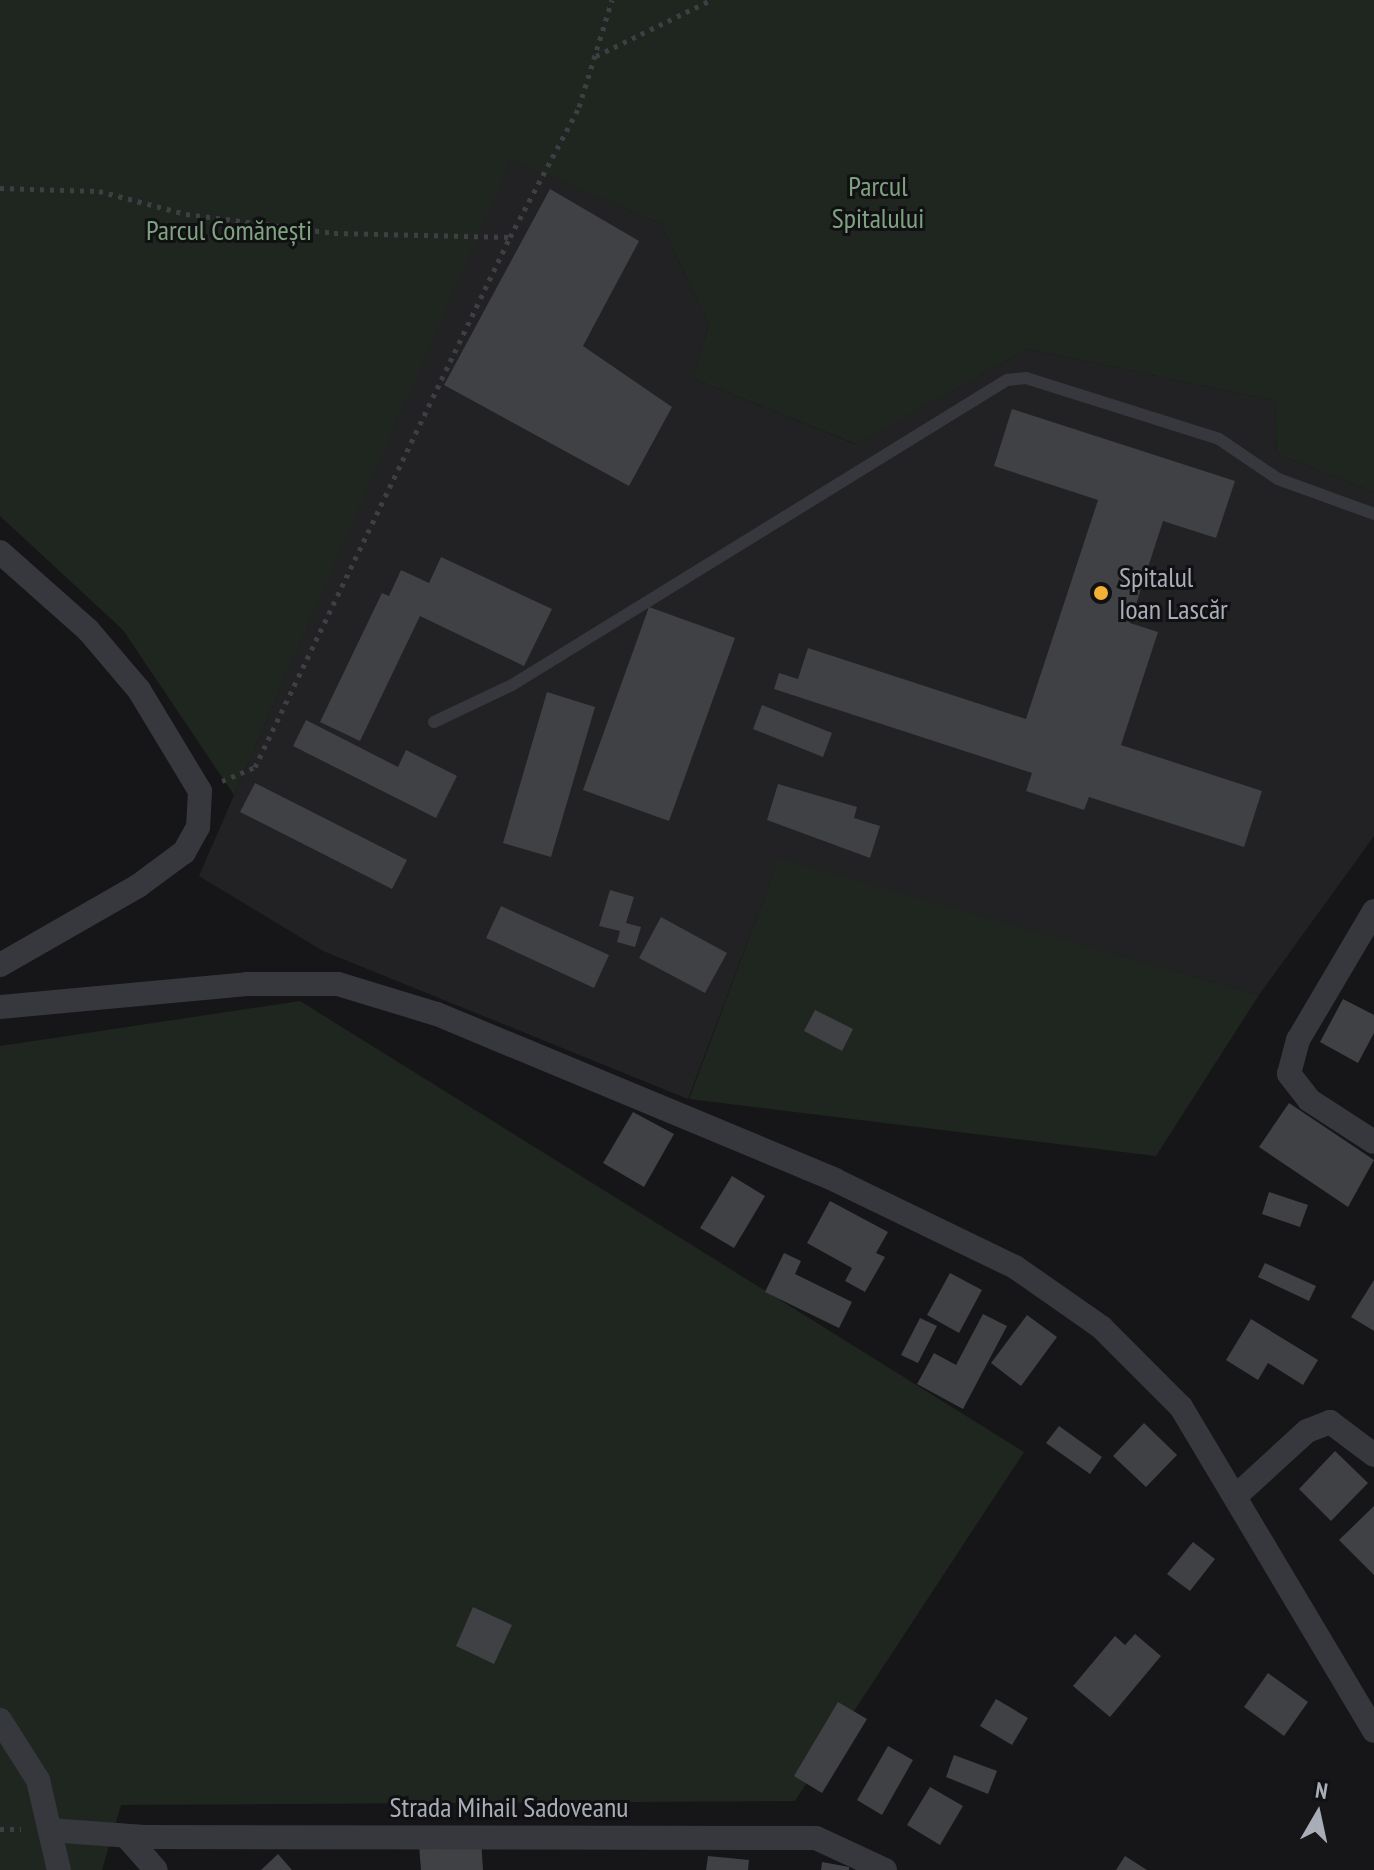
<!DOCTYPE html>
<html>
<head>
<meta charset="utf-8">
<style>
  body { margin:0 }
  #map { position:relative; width:1374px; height:1870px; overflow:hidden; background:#161618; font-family:"PT Sans Narrow",sans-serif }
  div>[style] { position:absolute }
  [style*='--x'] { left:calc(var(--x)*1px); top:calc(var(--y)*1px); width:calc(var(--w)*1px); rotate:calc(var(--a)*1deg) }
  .built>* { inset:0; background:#222225 }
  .green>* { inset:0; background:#1e261f }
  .building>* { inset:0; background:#404145 }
  .path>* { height:5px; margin-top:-2.5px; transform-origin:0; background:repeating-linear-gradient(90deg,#3d3f44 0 4px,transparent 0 10px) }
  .service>* { height:12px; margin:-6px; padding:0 6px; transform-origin:6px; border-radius:6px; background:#37383d }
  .minor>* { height:24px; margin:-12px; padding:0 12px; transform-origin:12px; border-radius:12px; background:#37383d }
  .dots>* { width:22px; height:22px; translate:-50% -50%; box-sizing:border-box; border:4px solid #111113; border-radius:50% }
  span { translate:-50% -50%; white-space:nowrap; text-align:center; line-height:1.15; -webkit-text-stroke:6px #111113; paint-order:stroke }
  .park-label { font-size:28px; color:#7fa381 }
  .poi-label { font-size:28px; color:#a8adb8 }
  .left { translate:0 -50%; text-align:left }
  .street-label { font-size:28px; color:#a8adb8 }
  .north { position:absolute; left:1278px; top:1774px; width:80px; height:80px; -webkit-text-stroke:6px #111113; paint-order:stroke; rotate:9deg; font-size:22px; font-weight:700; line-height:32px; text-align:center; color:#a8adb8 }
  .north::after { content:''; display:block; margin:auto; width:28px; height:36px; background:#a8adb8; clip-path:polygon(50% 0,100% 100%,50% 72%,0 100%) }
</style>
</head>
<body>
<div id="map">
  <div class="built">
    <div style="clip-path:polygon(510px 159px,661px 224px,709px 325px,692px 378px,855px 444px,1028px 349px,1275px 401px,1277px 454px,1374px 492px,1374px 836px,1259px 995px,779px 859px,688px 1099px,323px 951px,199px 876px)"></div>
  </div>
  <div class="green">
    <div style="clip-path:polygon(0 0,1374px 0,1374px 492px,1277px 454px,1275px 401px,1028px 349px,856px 444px,692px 378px,709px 325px,661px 224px,511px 160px,234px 795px,123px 630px,0 516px)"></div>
    <div style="clip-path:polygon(779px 858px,1259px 995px,1156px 1156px,689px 1099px)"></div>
    <div style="clip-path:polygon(300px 1001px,1024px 1452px,795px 1801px,121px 1805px,102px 1870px,0 1870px,0 1046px)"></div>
  </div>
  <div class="building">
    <div style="clip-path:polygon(550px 189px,639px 241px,583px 346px,672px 407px,629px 486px,444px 385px)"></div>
    <div style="clip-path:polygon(1012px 409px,1235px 481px,1216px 538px,1163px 521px,1130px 623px,1158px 632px,1121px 745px,1262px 791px,1244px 847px,1089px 797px,1084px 810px,1026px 791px,1032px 773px,774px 689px,779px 673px,798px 679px,808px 648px,1026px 719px,1098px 500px,994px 466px)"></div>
    <div style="clip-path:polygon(441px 557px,552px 609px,524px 666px,420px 616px,360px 741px,320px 722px,382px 593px,389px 596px,401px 570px,429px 583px)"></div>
    <div style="clip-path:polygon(649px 607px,735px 638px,669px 821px,583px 790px)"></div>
    <div style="clip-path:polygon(547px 692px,595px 707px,551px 857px,503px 843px)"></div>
    <div style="clip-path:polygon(762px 705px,832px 733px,823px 757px,753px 729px)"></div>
    <div style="clip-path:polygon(306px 720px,398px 767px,406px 750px,457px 776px,436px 818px,293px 746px)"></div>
    <div style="clip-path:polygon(255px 783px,407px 860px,392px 889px,240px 812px)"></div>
    <div style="clip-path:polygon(778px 784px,857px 807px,854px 818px,880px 826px,870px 858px,767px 820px)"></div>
    <div style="clip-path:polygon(610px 890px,634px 897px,626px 923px,641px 927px,635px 947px,617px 942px,620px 931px,599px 926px)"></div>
    <div style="clip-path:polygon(501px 906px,609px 955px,594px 988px,486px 938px)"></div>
    <div style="clip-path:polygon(661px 917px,727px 953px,705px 993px,639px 958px)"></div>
    <div style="clip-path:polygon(1343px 999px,1374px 1015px,1374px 1033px,1358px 1063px,1320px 1042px)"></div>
    <div style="clip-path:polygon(815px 1010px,853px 1029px,842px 1051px,804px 1031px)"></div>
    <div style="clip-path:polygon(1289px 1103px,1374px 1160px,1348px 1207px,1259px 1147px)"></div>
    <div style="clip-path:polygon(633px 1112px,674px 1134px,644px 1187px,603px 1163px)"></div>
    <div style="clip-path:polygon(732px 1176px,765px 1196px,734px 1248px,700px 1228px)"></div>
    <div style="clip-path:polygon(1269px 1192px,1308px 1205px,1300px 1227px,1262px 1214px)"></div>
    <div style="clip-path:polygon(830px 1201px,888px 1232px,876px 1253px,885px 1257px,865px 1292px,845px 1281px,852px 1268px,807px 1243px)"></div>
    <div style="clip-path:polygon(784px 1253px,801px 1261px,795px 1274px,852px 1302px,839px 1328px,765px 1292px)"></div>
    <div style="clip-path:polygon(1265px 1263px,1316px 1286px,1309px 1301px,1258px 1277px)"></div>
    <div style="clip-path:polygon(950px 1273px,982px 1290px,959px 1333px,927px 1315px)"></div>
    <div style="clip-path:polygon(1374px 1280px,1374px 1331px,1351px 1317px)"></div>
    <div style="clip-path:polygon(983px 1314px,1007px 1326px,963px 1409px,917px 1384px,934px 1353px,956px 1365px)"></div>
    <div style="clip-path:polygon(1027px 1315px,1057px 1337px,1021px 1386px,991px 1363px)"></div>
    <div style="clip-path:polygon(920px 1318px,937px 1326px,918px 1363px,901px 1355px)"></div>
    <div style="clip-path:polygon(1251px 1319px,1318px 1360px,1303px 1385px,1268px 1363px,1258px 1380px,1226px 1360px)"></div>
    <div style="clip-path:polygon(1144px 1423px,1177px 1455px,1146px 1487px,1113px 1456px)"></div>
    <div style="clip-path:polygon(1059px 1426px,1102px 1457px,1090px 1474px,1046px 1443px)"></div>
    <div style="clip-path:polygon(1335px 1451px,1368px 1483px,1331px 1521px,1299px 1489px)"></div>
    <div style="clip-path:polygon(1374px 1506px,1374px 1575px,1339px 1540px)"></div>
    <div style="clip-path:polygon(1193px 1542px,1215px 1559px,1190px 1591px,1167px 1574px)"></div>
    <div style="clip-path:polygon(473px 1607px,512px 1625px,494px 1664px,456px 1646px)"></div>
    <div style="clip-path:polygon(1135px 1634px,1161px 1656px,1110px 1717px,1073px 1686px,1115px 1636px,1125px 1645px)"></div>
    <div style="clip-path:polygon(1268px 1673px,1308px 1702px,1284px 1736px,1244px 1707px)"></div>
    <div style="clip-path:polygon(996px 1699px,1028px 1718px,1012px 1745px,980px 1726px)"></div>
    <div style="clip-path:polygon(838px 1702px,867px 1719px,822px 1793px,794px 1776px)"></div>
    <div style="clip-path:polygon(888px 1746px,913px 1760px,882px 1815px,857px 1800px)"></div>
    <div style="clip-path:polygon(954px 1755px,997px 1771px,988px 1794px,946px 1777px)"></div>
    <div style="clip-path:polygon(930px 1787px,963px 1806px,940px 1845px,907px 1825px)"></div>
    <div style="clip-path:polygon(481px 1840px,483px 1870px,421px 1870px,419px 1844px)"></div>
    <div style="clip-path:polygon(278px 1854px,292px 1870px,261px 1870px)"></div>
    <div style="clip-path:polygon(708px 1856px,749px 1860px,748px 1870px,706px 1870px)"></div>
    <div style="clip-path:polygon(1125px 1856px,1147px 1870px,1116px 1870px)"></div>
    <div style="clip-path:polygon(822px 1862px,849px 1867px,849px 1870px,821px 1870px)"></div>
  </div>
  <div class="path">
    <div style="--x:596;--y:56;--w:128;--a:-26"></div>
    <div style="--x:0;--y:188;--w:99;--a:1.7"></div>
    <div style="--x:99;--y:191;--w:90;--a:14.8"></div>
    <div style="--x:186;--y:214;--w:149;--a:7.3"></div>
    <div style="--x:334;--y:233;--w:176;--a:1.3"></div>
    <div style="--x:222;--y:781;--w:36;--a:-23"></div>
    <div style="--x:255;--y:767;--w:588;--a:-64.31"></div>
    <div style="--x:510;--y:237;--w:147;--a:-62"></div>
    <div style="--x:579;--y:107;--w:112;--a:-72.9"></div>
    <div style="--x:0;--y:1829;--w:21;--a:0"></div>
  </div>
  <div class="service">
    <div style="--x:434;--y:722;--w:86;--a:-25.4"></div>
    <div style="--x:512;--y:685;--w:581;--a:-31.64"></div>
    <div style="--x:1007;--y:380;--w:19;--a:-6"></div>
    <div style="--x:1026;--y:378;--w:202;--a:17.5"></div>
    <div style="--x:1219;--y:439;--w:71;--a:34.1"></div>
    <div style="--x:1278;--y:479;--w:102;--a:20"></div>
  </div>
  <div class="minor">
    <div style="--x:0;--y:552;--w:118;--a:41.6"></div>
    <div style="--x:88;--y:630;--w:79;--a:49.6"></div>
    <div style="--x:139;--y:690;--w:118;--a:58.9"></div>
    <div style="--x:200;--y:791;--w:36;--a:93"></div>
    <div style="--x:198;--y:827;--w:29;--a:119"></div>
    <div style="--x:184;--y:852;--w:57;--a:143.5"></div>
    <div style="--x:138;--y:886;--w:159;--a:150.2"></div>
    <div style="--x:1374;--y:911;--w:150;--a:120.5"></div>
    <div style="--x:1298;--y:1040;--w:35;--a:105"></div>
    <div style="--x:1289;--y:1074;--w:33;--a:52"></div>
    <div style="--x:1309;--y:1100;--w:77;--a:32.9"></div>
    <div style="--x:0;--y:1007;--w:248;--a:-5.3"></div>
    <div style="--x:247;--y:984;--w:91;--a:0"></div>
    <div style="--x:338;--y:984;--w:103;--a:16.9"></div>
    <div style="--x:437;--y:1014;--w:431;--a:22.6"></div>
    <div style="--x:835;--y:1180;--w:200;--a:25.8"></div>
    <div style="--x:1015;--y:1267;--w:105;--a:34.9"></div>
    <div style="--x:1101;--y:1327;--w:113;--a:45"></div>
    <div style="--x:1181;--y:1407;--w:377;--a:59.2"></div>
    <div style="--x:1236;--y:1496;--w:96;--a:-42.5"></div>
    <div style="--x:1307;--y:1431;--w:25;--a:-21"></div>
    <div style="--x:1330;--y:1422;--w:55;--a:36.9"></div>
    <div style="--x:0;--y:1720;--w:71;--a:57.7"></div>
    <div style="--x:38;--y:1780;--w:92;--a:76.9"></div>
    <div style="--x:50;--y:1830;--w:94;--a:4.3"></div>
    <div style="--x:144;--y:1837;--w:672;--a:0.09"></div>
    <div style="--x:816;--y:1838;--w:76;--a:24.9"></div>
    <div style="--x:126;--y:1836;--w:45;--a:48.6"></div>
  </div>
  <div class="dots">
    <div style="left:1101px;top:593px;background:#f2b134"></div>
  </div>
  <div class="park-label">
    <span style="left:878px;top:202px">Parcul<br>Spitalului</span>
    <span style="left:229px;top:230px">Parcul Comănești</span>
  </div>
  <div class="poi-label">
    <span class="left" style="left:1119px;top:593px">Spitalul<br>Ioan Lascăr</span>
  </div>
  <div class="street-label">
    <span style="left:509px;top:1807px">Strada Mihail Sadoveanu</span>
  </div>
  <div class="north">N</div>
</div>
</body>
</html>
